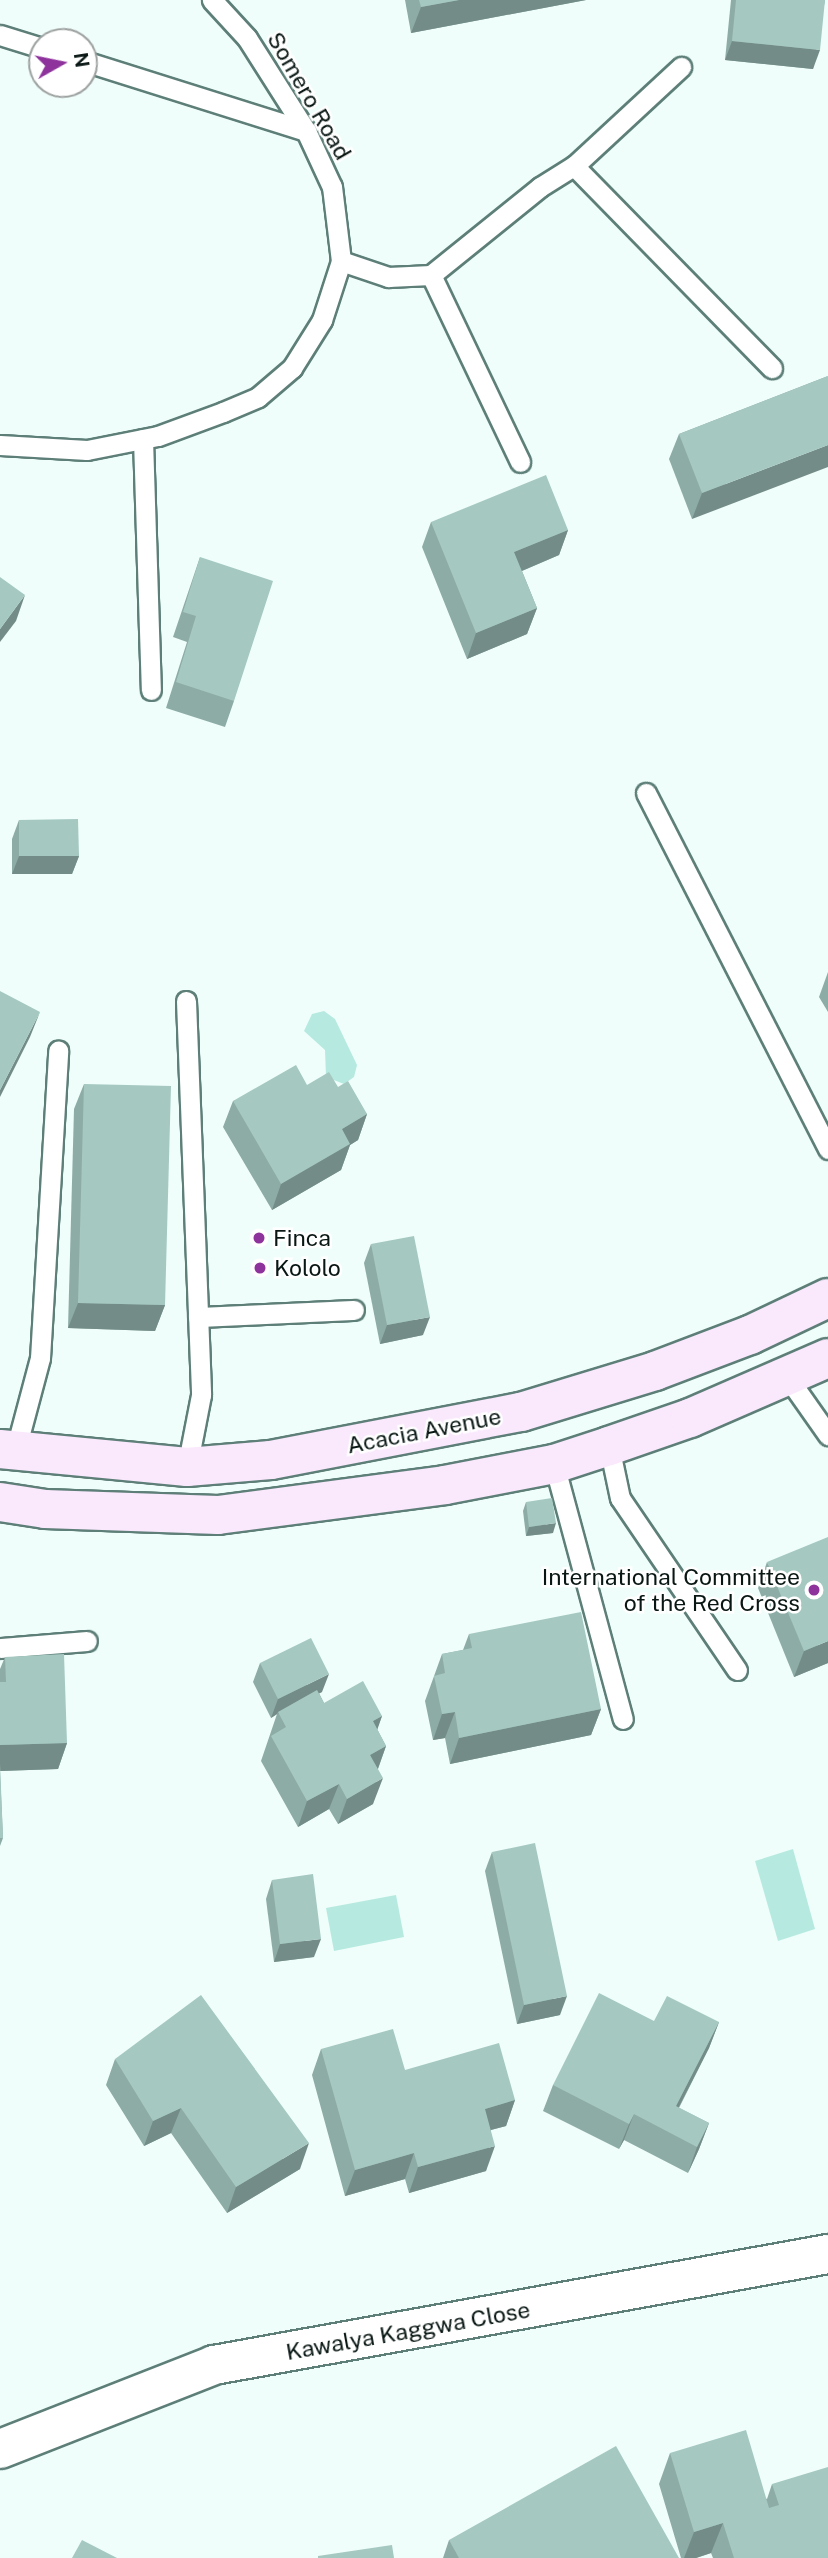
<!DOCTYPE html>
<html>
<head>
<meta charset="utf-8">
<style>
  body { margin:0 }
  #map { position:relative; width:828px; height:2558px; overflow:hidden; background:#effefa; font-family:"Public Sans",sans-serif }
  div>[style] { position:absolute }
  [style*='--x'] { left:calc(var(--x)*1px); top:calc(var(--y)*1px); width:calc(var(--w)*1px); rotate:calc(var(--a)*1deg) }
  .water>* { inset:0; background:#b6eae0 }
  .roads { filter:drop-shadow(2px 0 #5d7f78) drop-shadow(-2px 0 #5d7f78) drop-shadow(0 2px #5d7f78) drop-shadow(0 -2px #5d7f78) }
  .service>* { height:19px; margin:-9.5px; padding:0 9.5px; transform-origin:9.5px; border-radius:9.5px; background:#fff }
  .minor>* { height:38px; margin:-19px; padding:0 19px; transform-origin:19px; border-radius:19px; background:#fff }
  .secondary>* { height:38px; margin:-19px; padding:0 19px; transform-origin:19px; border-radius:19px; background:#fae8fd }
  .wall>* { inset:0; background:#8eaca6 }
  .shaded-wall>* { inset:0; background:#748c87 }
  .building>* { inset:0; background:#a5c8c1 }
  .dots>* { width:19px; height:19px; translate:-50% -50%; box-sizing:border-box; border:4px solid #fff; border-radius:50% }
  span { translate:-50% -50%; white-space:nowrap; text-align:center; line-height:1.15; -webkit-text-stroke:5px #fff; paint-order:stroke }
  .street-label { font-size:23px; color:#091714 }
  .poi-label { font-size:23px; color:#091714 }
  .left { translate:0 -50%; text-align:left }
  .right { translate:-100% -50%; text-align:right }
  .north { position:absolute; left:28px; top:28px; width:70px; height:70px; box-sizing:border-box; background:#fff; border:2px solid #9da2a1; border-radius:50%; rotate:81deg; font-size:19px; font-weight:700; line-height:28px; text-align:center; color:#091714 }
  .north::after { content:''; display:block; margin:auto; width:24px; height:32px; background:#8e329c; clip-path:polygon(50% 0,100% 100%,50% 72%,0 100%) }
</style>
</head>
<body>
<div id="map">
  <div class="water">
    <div style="clip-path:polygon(324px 1011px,335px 1019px,357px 1065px,354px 1077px,344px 1084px,326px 1077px,325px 1050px,304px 1031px,312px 1014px)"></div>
    <div style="clip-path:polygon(793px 1849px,815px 1929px,778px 1941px,755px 1861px)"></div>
    <div style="clip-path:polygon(396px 1895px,404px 1937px,334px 1951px,326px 1908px)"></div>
  </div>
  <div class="roads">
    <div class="service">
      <div style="--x:0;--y:35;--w:44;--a:17.2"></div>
      <div style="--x:84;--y:61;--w:233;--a:17.5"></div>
      <div style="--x:574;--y:166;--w:283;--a:45.6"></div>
      <div style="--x:341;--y:261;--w:50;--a:18.8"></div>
      <div style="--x:388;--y:277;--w:43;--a:-2.7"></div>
      <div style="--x:431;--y:275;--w:140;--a:-38.9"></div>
      <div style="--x:540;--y:187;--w:40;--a:-32"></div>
      <div style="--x:574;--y:166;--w:146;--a:-42.8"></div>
      <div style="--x:431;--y:275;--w:207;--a:64.5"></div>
      <div style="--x:143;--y:439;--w:251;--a:88.2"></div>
      <div style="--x:0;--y:445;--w:87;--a:3.3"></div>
      <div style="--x:87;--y:450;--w:72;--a:-11.2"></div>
      <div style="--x:158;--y:436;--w:69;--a:-20.3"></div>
      <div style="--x:223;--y:412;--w:38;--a:-23"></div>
      <div style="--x:258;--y:397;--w:45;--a:-40.5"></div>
      <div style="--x:292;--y:368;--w:57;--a:-58"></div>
      <div style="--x:322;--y:320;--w:62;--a:-72.1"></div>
      <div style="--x:341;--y:261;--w:75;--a:-96.9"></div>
      <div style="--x:332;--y:187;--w:62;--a:-114.9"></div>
      <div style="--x:306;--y:131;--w:110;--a:-122.4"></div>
      <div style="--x:247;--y:38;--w:52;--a:-132.6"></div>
      <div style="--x:646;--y:793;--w:400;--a:62.9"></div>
      <div style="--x:186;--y:1001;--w:394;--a:87.8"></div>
      <div style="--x:201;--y:1395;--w:73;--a:101"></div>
      <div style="--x:198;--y:1317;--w:156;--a:-2.6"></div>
      <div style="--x:788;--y:1378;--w:70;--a:54.9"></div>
      <div style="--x:609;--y:1446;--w:53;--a:78.1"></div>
      <div style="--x:620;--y:1498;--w:208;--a:55.8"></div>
      <div style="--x:15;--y:1452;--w:97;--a:-75.1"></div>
      <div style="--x:40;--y:1358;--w:308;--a:-86.6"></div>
      <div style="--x:554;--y:1464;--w:264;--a:74.9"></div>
      <div style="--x:0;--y:1648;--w:87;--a:-4.6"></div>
    </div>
    <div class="minor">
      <div style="--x:0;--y:2449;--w:230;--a:-21.4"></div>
      <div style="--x:214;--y:2365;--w:624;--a:-10.25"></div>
    </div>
    <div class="secondary">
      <div style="--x:0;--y:1449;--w:188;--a:5.5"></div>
      <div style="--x:187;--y:1467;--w:84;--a:-4.8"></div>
      <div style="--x:271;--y:1460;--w:255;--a:-10.9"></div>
      <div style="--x:521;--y:1412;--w:140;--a:-17"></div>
      <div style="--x:655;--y:1371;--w:102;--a:-20.8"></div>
      <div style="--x:750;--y:1335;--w:86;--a:-25.4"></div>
      <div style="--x:0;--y:1502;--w:46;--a:8.8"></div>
      <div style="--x:45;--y:1509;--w:173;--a:2"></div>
      <div style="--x:218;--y:1515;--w:229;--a:-7.5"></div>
      <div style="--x:445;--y:1485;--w:111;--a:-10.9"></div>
      <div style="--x:554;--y:1464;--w:58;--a:-18.1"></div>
      <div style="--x:609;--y:1446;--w:86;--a:-19.1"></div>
      <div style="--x:690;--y:1418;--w:150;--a:-23.5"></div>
    </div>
  </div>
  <div class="wall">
    <div style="clip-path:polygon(405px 0,586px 0,411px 33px)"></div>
    <div style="clip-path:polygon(731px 0,825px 0,813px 69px,725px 60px)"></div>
    <div style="clip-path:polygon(828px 376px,692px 519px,669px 459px,679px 434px)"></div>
    <div style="clip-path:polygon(431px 522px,568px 530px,559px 555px,522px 571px,537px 608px,527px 634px,467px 659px,422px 547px)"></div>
    <div style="clip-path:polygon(200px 557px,234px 701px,225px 727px,166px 708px,187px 642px,173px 637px)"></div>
    <div style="clip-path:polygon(19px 820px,79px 856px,72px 874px,12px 874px,12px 839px)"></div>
    <div style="clip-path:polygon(828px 972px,828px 1012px,819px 997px)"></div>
    <div style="clip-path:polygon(84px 1084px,165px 1305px,155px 1331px,68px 1328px,74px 1109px)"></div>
    <div style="clip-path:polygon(307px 1085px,338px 1087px,367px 1114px,358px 1140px,350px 1145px,341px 1170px,272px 1210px,223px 1127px,233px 1101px)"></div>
    <div style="clip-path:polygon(371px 1244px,423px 1335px,380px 1344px,364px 1263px)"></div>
    <div style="clip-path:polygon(526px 1502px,553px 1533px,526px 1536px,523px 1511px)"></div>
    <div style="clip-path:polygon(767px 1562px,828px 1663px,794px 1677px,758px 1588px)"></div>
    <div style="clip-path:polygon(469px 1634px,601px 1709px,591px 1735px,450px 1764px,445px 1738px,433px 1740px,425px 1701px,442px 1654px,463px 1650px)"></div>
    <div style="clip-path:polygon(5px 1657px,67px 1743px,58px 1769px,0 1771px,3px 1838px,0 1846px,0 1669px)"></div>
    <div style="clip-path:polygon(260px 1663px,322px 1692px,319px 1693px,324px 1703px,382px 1716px,377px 1729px,386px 1746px,378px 1769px,373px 1804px,338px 1824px,329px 1809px,298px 1827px,261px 1761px,277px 1714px,271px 1718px,253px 1682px)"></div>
    <div style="clip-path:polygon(492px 1852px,560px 2015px,517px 2024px,485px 1871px)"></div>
    <div style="clip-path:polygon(272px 1880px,314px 1957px,274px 1962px,266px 1899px)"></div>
    <div style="clip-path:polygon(654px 2021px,719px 2022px,709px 2048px,679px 2108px,709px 2123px,699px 2149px,688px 2173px,624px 2140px,619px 2149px,543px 2111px,553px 2085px)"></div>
    <div style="clip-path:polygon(321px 2049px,405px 2070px,515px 2100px,506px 2126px,491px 2130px,486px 2171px,409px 2193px,405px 2179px,345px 2196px,312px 2075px)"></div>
    <div style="clip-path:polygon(115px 2059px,300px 2169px,227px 2213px,171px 2133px,144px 2146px,106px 2085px)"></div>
    <div style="clip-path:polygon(670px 2453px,767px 2499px,772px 2484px,828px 2558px,713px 2558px,711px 2553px,696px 2558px,681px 2558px,659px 2484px)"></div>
    <div style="clip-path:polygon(449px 2540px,679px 2558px,443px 2558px)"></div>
  </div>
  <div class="shaded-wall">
    <div style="clip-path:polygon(459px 0,586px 0,411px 33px,421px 7px)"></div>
    <div style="clip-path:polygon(732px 41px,820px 50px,813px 69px,725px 60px)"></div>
    <div style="clip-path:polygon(828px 445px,828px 467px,692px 519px,702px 493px)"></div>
    <div style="clip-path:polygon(568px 530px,559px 555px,505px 578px,514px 552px)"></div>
    <div style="clip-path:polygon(25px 595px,16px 621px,0 642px,0 629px)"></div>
    <div style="clip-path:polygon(537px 608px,527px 634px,467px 659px,476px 633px)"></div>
    <div style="clip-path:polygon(19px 856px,79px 856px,72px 874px,12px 874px)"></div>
    <div style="clip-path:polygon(40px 1012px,30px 1037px,0 1097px,0 1090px)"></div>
    <div style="clip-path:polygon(367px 1114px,358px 1140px,350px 1145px,341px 1170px,272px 1210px,281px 1184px,342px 1129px)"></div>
    <div style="clip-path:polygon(78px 1303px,165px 1305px,155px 1331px,68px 1328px)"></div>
    <div style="clip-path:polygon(430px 1317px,423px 1335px,380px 1344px,387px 1325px)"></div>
    <div style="clip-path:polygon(556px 1523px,553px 1533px,526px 1536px,529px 1527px)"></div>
    <div style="clip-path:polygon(828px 1641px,828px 1663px,794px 1677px,804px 1651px)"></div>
    <div style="clip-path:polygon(329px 1674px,322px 1692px,279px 1714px,278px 1712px,277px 1714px,271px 1718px,278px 1699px)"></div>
    <div style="clip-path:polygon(601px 1709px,591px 1735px,450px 1764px,459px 1738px)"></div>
    <div style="clip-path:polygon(455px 1712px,445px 1738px,433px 1740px,442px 1714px)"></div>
    <div style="clip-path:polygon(382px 1716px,373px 1742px,373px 1721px)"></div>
    <div style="clip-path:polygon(67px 1743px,58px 1769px,0 1771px,0 1745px)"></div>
    <div style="clip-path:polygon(386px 1746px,377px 1771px,370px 1755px)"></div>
    <div style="clip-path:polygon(383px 1778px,373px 1804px,338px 1824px,347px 1799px)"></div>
    <div style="clip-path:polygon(339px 1784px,329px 1809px,298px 1827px,307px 1801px)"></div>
    <div style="clip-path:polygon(321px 1939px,314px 1957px,274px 1962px,280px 1944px)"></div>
    <div style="clip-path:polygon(567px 1996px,560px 2015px,517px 2024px,524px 2005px)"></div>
    <div style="clip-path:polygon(719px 2022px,709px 2048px,666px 2132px,676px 2106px)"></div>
    <div style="clip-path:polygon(515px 2100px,506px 2126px,475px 2134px,485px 2109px)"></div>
    <div style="clip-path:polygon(181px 2108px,171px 2133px,144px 2146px,153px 2121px)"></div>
    <div style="clip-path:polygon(634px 2114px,624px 2140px,619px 2149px,629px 2124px)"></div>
    <div style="clip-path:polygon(709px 2123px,699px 2149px,688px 2173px,697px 2147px)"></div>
    <div style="clip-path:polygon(309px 2143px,300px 2169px,227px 2213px,236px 2187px)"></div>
    <div style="clip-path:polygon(495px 2146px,486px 2171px,409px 2193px,418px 2167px)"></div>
    <div style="clip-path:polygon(414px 2153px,405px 2179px,345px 2196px,355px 2170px)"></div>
    <div style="clip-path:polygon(723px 2523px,711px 2553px,696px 2558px,684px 2558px,694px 2532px)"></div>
  </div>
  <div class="building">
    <div style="clip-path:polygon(419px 0,459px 0,421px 7px)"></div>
    <div style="clip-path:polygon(736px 0,825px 0,820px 50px,732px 41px)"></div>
    <div style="clip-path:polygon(828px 376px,828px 445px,702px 493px,679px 434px)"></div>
    <div style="clip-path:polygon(546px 475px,568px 530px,514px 552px,537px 608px,476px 633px,431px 522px)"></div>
    <div style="clip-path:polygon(200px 557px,273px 581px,234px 701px,176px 682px,196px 616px,183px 612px)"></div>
    <div style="clip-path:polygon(0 577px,25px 595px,0 629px)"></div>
    <div style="clip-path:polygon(78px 819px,79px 856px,19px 856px,19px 820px)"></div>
    <div style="clip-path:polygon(0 991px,40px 1012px,0 1090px)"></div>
    <div style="clip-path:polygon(296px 1065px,307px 1085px,329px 1072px,338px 1087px,348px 1081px,367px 1114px,342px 1129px,350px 1144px,281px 1184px,233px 1101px)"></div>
    <div style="clip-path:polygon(84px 1084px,171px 1086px,165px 1305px,78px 1303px)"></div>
    <div style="clip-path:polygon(414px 1236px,430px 1317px,387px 1325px,371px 1244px)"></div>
    <div style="clip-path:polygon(552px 1498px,556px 1523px,529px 1527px,526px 1502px)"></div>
    <div style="clip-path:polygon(828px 1537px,828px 1641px,804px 1651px,767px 1562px)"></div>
    <div style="clip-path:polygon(581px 1612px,601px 1709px,459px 1738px,455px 1712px,442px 1714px,434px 1676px,445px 1673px,442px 1654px,472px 1648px,469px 1634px)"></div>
    <div style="clip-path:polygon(311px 1638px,329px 1674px,278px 1699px,260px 1663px)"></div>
    <div style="clip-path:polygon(64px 1654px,67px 1743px,0 1745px,0 1682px,6px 1682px,5px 1657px)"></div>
    <div style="clip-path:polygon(363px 1681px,382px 1716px,373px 1721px,386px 1746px,370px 1755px,383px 1778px,347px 1799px,339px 1784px,307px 1801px,271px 1736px,286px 1727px,278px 1712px,317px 1690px,324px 1703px)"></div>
    <div style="clip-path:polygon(0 1764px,3px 1838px,0 1838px)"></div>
    <div style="clip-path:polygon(535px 1843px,567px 1996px,524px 2005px,492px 1852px)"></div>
    <div style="clip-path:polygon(313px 1874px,321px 1939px,280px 1944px,272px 1880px)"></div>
    <div style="clip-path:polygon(599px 1993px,654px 2021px,667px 1996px,719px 2022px,676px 2106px,709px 2123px,697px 2147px,634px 2114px,629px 2124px,553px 2085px)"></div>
    <div style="clip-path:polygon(201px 1995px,309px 2143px,236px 2187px,181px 2108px,153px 2121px,115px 2059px)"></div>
    <div style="clip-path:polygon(393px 2029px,405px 2070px,499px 2043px,515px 2100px,485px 2109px,495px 2146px,418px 2167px,414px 2153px,355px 2170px,321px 2049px)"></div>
    <div style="clip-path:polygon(746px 2430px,769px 2508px,779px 2505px,772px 2484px,828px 2467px,828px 2558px,734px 2558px,723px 2523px,694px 2532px,670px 2453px)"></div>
    <div style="clip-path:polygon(616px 2446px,679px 2558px,459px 2558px,449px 2540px)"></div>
    <div style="clip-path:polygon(82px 2540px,117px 2558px,72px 2558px)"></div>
    <div style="clip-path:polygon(392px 2545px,394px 2558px,318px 2558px,318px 2556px)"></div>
  </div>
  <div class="dots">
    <div style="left:259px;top:1238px;background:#8e329c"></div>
    <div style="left:260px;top:1268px;background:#8e329c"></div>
    <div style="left:814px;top:1590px;background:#8e329c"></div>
  </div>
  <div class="street-label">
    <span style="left:309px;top:96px;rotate:60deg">Somero Road</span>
    <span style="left:424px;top:1431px;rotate:-11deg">Acacia Avenue</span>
    <span style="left:408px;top:2331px;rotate:-10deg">Kawalya Kaggwa Close</span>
  </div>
  <div class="poi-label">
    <span class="left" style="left:273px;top:1238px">Finca</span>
    <span class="left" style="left:274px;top:1268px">Kololo</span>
    <span class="right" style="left:800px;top:1590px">International Committee<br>of the Red Cross</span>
  </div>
  <div class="north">N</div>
</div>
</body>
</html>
